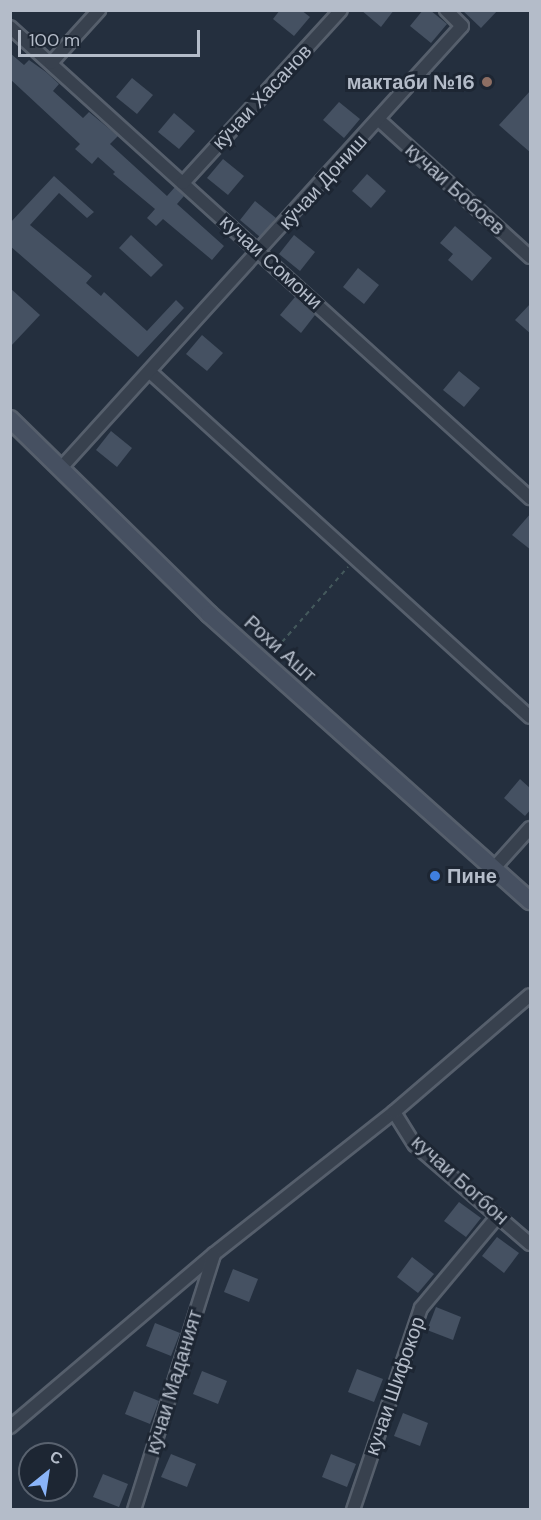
<!DOCTYPE html>
<html>
<head>
<meta charset="utf-8">
<style>
  body { margin:0 }
  #map { position:relative; width:541px; height:1520px; overflow:hidden; background:#242f3e; font-family:"DM Sans",sans-serif }
  div>[style] { position:absolute }
  [style*='--x'] { left:calc(var(--x)*1px); top:calc(var(--y)*1px); width:calc(var(--w)*1px); rotate:calc(var(--a)*1deg) }
  .building>* { inset:0; background:#455162 }
  .path>* { height:2px; margin-top:-1px; transform-origin:0; background:repeating-linear-gradient(90deg,#44595c 0 4.5px,transparent 0 9px) }
  .roads { filter:drop-shadow(2px 0 #565f6c) drop-shadow(-2px 0 #565f6c) drop-shadow(0 2px #565f6c) drop-shadow(0 -2px #565f6c) }
  .street>* { height:12px; margin:-6px; padding:0 6px; transform-origin:6px; border-radius:6px; background:#38414e }
  .secondary>* { height:16px; margin:-8px; padding:0 8px; transform-origin:8px; border-radius:8px; background:#465061 }
  .dots>* { width:16px; height:16px; translate:-50% -50%; box-sizing:border-box; border:3px solid #1d2633; border-radius:50% }
  span { translate:-50% -50%; white-space:nowrap; text-align:center; line-height:1.15; -webkit-text-stroke:6px #1d2633; paint-order:stroke }
  .poi-label { font-size:20px; color:#b4bcc9; font-weight:700 }
  .right { translate:-100% -50%; text-align:right }
  .left { translate:0 -50%; text-align:left }
  .street-label { font-size:20px; color:#b4bcc9 }
  .frame { position:absolute; inset:0; border:12px solid #b4bcc9; pointer-events:none }
  .north { position:absolute; left:18px; top:1442px; width:60px; height:60px; box-sizing:border-box; background:#1d2633; border:2px solid #59626f; border-radius:50%; rotate:30deg; font-size:16px; font-weight:700; line-height:24px; text-align:center; color:#b4bcc9 }
  .north::after { content:''; display:block; margin:auto; width:21px; height:27px; background:#8ab4f8; clip-path:polygon(50% 0,100% 100%,50% 72%,0 100%) }
  .scale { position:absolute; left:18px; top:30px; width:182px; height:27px; box-sizing:border-box; border:3px solid #b4bcc9; border-top:0; padding-left:8px; font-size:18px; line-height:21px; white-space:nowrap; color:#b4bcc9; -webkit-text-stroke:4px #1d2633; paint-order:stroke }
</style>
</head>
<body>
<div id="map">
  <div class="building">
    <div style="clip-path:polygon(280px 10px,301px 10px,310px 17px,294px 36px,273px 19px)"></div>
    <div style="clip-path:polygon(361px 10px,394px 10px,381px 27px)"></div>
    <div style="clip-path:polygon(423px 10px,430px 10px,447px 24px,431px 43px,410px 26px)"></div>
    <div style="clip-path:polygon(462px 10px,498px 10px,481px 28px)"></div>
    <div style="clip-path:polygon(10px 53px,24px 65px,29px 60px,46px 72px,59px 84px,53px 91px,83px 118px,89px 112px,118px 136px,110px 144px,167px 196px,175px 187px,184px 196px,177px 204px,224px 246px,212px 260px,163px 219px,156px 226px,147px 218px,155px 209px,113px 174px,115px 172px,98px 157px,92px 164px,75px 149px,80px 144px,10px 79px)"></div>
    <div style="clip-path:polygon(132px 78px,153px 95px,137px 114px,116px 97px)"></div>
    <div style="clip-path:polygon(531px 90px,531px 153px,499px 125px)"></div>
    <div style="clip-path:polygon(339px 102px,360px 119px,344px 138px,323px 120px)"></div>
    <div style="clip-path:polygon(174px 113px,195px 131px,179px 149px,158px 132px)"></div>
    <div style="clip-path:polygon(223px 159px,244px 176px,228px 195px,207px 178px)"></div>
    <div style="clip-path:polygon(367px 174px,386px 191px,371px 208px,352px 191px)"></div>
    <div style="clip-path:polygon(54px 176px,94px 212px,87px 218px,59px 193px,30px 225px,92px 276px,86px 283px,101px 296px,104px 292px,147px 331px,176px 300px,184px 308px,138px 357px,10px 246px,10px 223px)"></div>
    <div style="clip-path:polygon(255px 201px,276px 218px,260px 237px,240px 220px)"></div>
    <div style="clip-path:polygon(455px 226px,492px 258px,472px 281px,448px 260px,453px 254px,440px 243px)"></div>
    <div style="clip-path:polygon(131px 235px,163px 265px,151px 277px,119px 248px)"></div>
    <div style="clip-path:polygon(294px 235px,315px 252px,300px 271px,279px 254px)"></div>
    <div style="clip-path:polygon(358px 268px,379px 285px,364px 304px,343px 287px)"></div>
    <div style="clip-path:polygon(10px 288px,40px 315px,10px 347px)"></div>
    <div style="clip-path:polygon(295px 297px,315px 315px,301px 333px,280px 315px)"></div>
    <div style="clip-path:polygon(531px 303px,531px 334px,515px 320px)"></div>
    <div style="clip-path:polygon(202px 335px,223px 353px,207px 371px,186px 354px)"></div>
    <div style="clip-path:polygon(459px 371px,480px 388px,464px 407px,443px 390px)"></div>
    <div style="clip-path:polygon(111px 431px,132px 448px,117px 467px,96px 450px)"></div>
    <div style="clip-path:polygon(531px 513px,531px 550px,512px 535px)"></div>
    <div style="clip-path:polygon(520px 779px,531px 789px,531px 809px,525px 816px,504px 798px)"></div>
    <div style="clip-path:polygon(459px 1202px,481px 1218px,466px 1237px,444px 1221px)"></div>
    <div style="clip-path:polygon(497px 1237px,519px 1253px,504px 1273px,482px 1256px)"></div>
    <div style="clip-path:polygon(412px 1257px,434px 1274px,418px 1293px,397px 1277px)"></div>
    <div style="clip-path:polygon(233px 1269px,258px 1279px,249px 1302px,224px 1292px)"></div>
    <div style="clip-path:polygon(436px 1307px,461px 1317px,453px 1340px,427px 1330px)"></div>
    <div style="clip-path:polygon(155px 1323px,180px 1333px,171px 1356px,146px 1346px)"></div>
    <div style="clip-path:polygon(357px 1369px,383px 1379px,374px 1402px,348px 1392px)"></div>
    <div style="clip-path:polygon(202px 1371px,227px 1381px,218px 1404px,193px 1394px)"></div>
    <div style="clip-path:polygon(134px 1391px,159px 1401px,150px 1424px,125px 1414px)"></div>
    <div style="clip-path:polygon(403px 1413px,428px 1423px,420px 1446px,394px 1436px)"></div>
    <div style="clip-path:polygon(171px 1454px,196px 1464px,187px 1487px,161px 1477px)"></div>
    <div style="clip-path:polygon(331px 1454px,356px 1464px,347px 1487px,322px 1477px)"></div>
    <div style="clip-path:polygon(103px 1474px,128px 1484px,119px 1507px,93px 1497px)"></div>
  </div>
  <div class="path">
    <div style="--x:282;--y:642;--w:100;--a:-48.7"></div>
  </div>
  <div class="roads">
    <div class="street">
      <div style="--x:10;--y:27;--w:702;--a:42.17"></div>
      <div style="--x:51;--y:63;--w:72;--a:-47.8"></div>
      <div style="--x:379;--y:120;--w:204;--a:42.2"></div>
      <div style="--x:183;--y:183;--w:234;--a:-47.6"></div>
      <div style="--x:150;--y:372;--w:513;--a:42.24"></div>
      <div style="--x:60;--y:469;--w:598;--a:-47.78"></div>
      <div style="--x:462;--y:26;--w:23;--a:-135"></div>
      <div style="--x:494;--y:868;--w:54;--a:-48"></div>
      <div style="--x:394;--y:1112;--w:39;--a:58"></div>
      <div style="--x:415;--y:1145;--w:152;--a:40.7"></div>
      <div style="--x:10;--y:1427;--w:267;--a:-40.3"></div>
      <div style="--x:214;--y:1254;--w:229;--a:-38.3"></div>
      <div style="--x:394;--y:1112;--w:179;--a:-40.7"></div>
      <div style="--x:134;--y:1510;--w:268;--a:-72.6"></div>
      <div style="--x:353;--y:1510;--w:213;--a:-71.4"></div>
      <div style="--x:421;--y:1308;--w:120;--a:-50.1"></div>
    </div>
    <div class="secondary">
      <div style="--x:10;--y:419;--w:279;--a:44.4"></div>
      <div style="--x:209;--y:614;--w:431;--a:41.8"></div>
    </div>
  </div>
  <div class="dots">
    <div style="left:487px;top:82px;background:#8d6e63"></div>
    <div style="left:435px;top:876px;background:#3f7fe0"></div>
  </div>
  <div class="poi-label">
    <span class="right" style="left:475px;top:82px">мактаби №16</span>
    <span class="left" style="left:447px;top:876px">Пине</span>
  </div>
  <div class="street-label">
    <span style="left:262px;top:97px;rotate:-47deg">кӯчаи Хасанов</span>
    <span style="left:323px;top:182px;rotate:-48deg">кӯчаи Дониш</span>
    <span style="left:455px;top:189px;rotate:42deg">кучаи Бобоев</span>
    <span style="left:271px;top:262px;rotate:42deg">кучаи Сомони</span>
    <span style="left:280px;top:649px;rotate:42deg">Рохи Ашт</span>
    <span style="left:460px;top:1180px;rotate:42deg">кучаи Богбон</span>
    <span style="left:174px;top:1382px;rotate:-73deg">кӯчаи Маданият</span>
    <span style="left:395px;top:1386px;rotate:-71deg">кучаи Шифокор</span>
  </div>
  <div class="frame"></div>
  <div class="north">С</div>
  <div class="scale">100 m</div>
</div>
</body>
</html>
